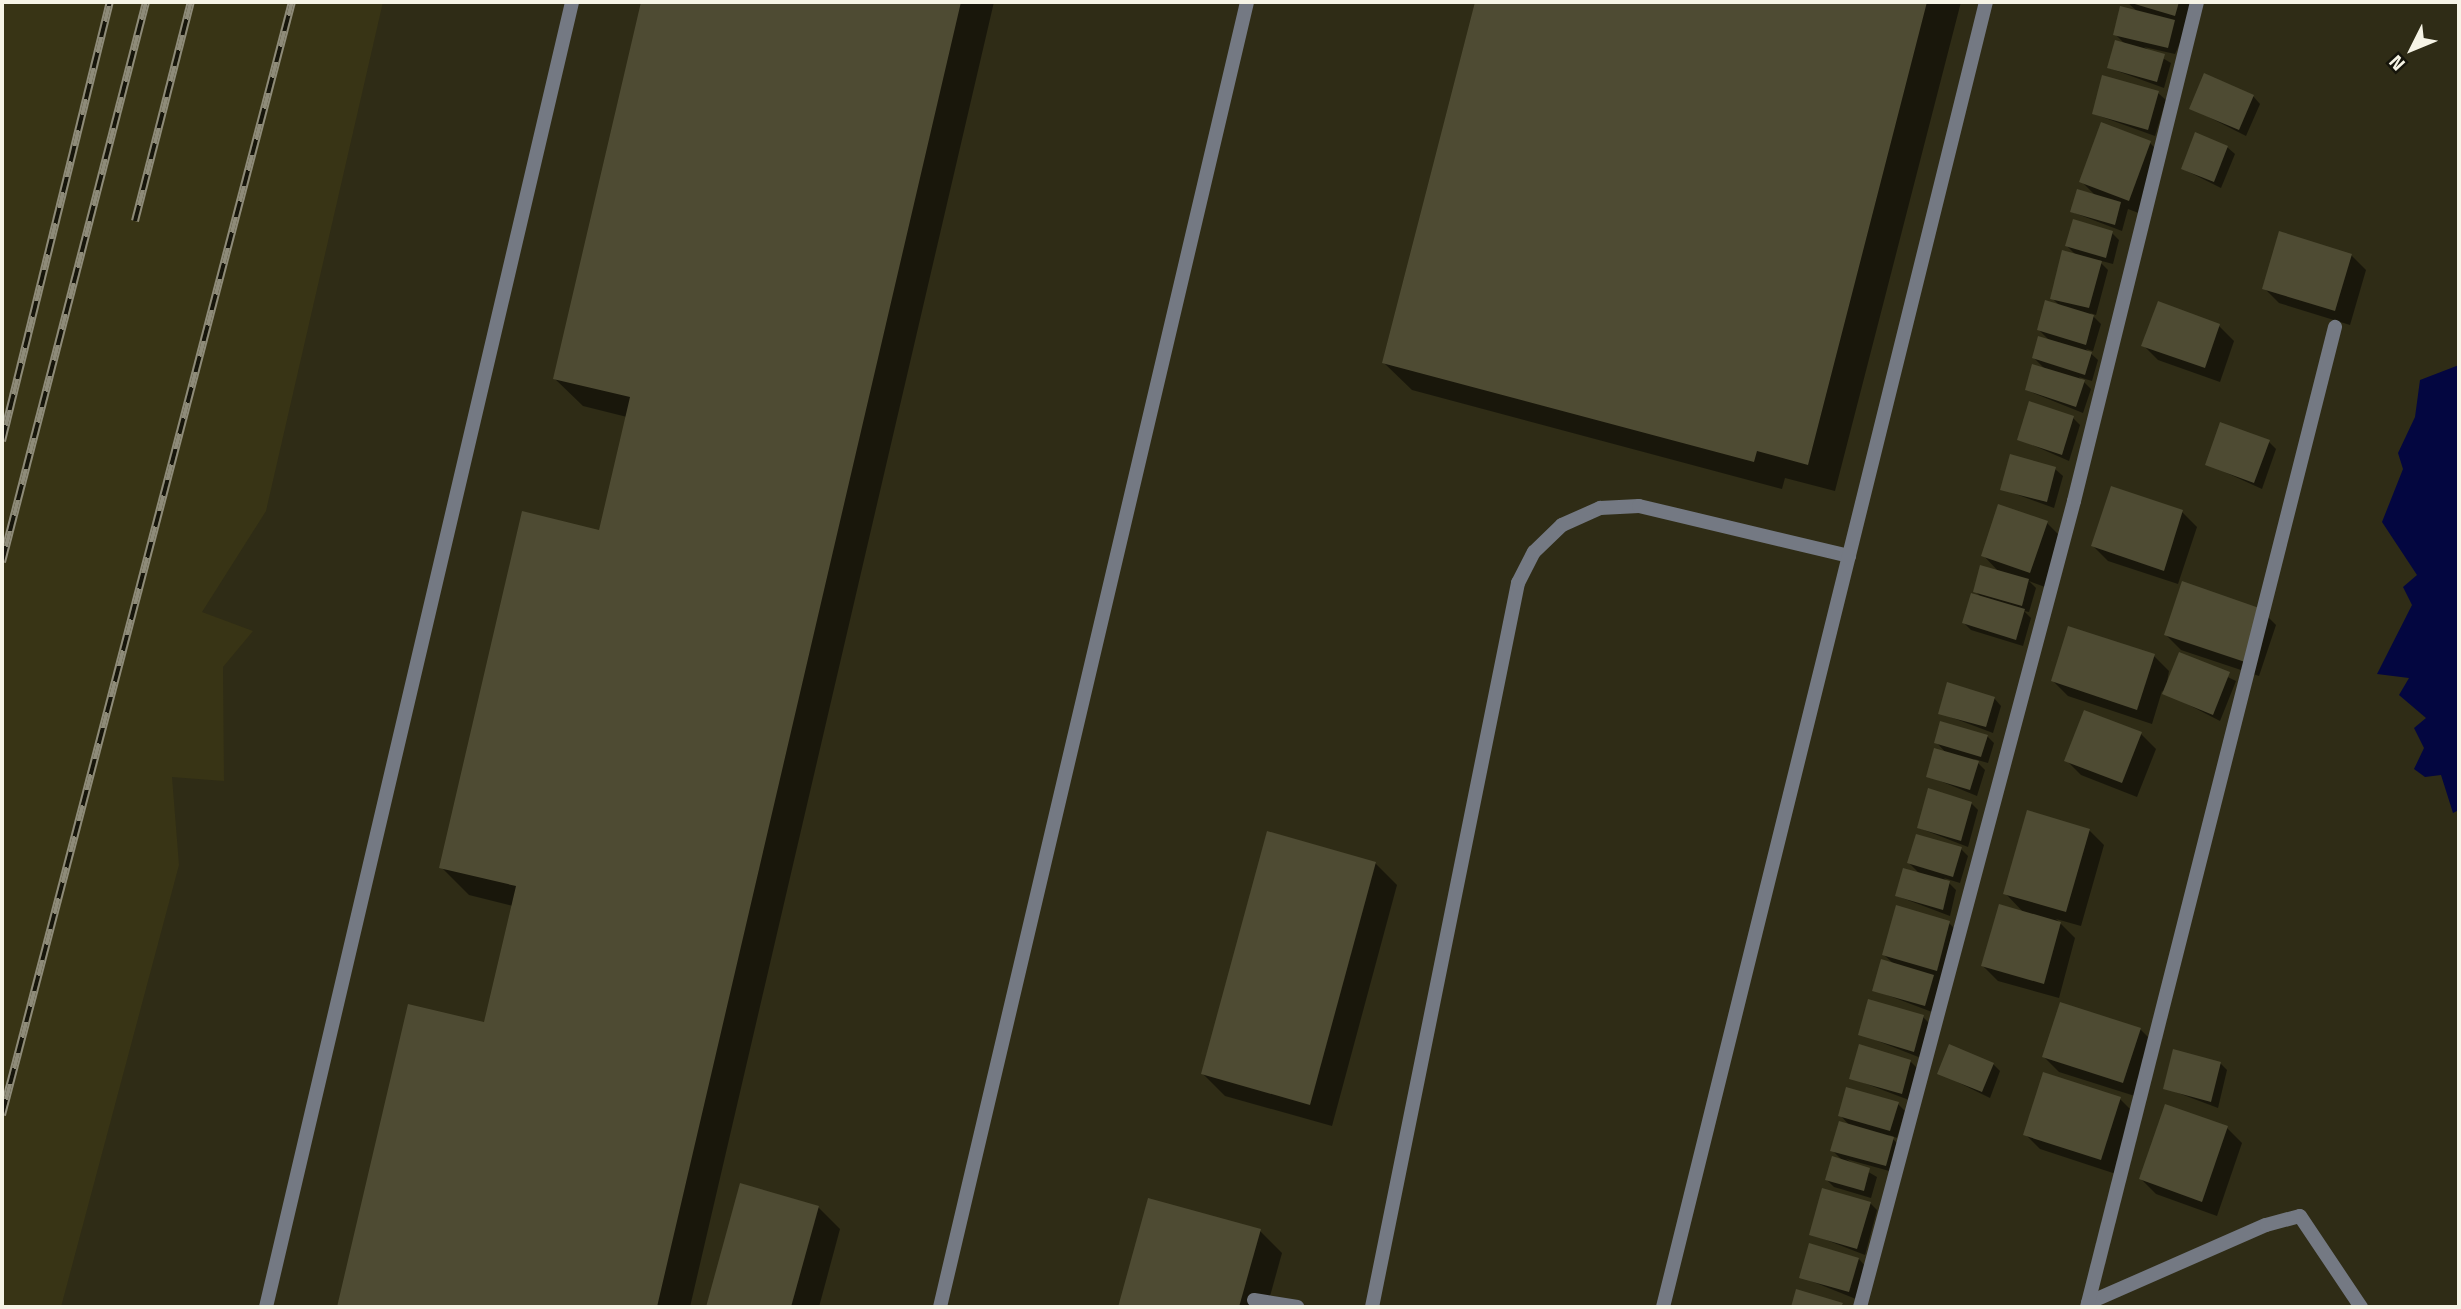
<!DOCTYPE html>
<html>
<head>
<meta charset="utf-8">
<style>
  body { margin:0 }
  #map { position:relative; width:2461px; height:1309px; overflow:hidden; background:#2f2c16; font-family:"Titillium Web",sans-serif }
  div>[style] { position:absolute }
  [style*='--x'] { left:calc(var(--x)*1px); top:calc(var(--y)*1px); width:calc(var(--w)*1px); rotate:calc(var(--a)*1deg) }
  .built>* { inset:0; background:#383415 }
  .water>* { inset:0; background:#030640 }
  .shadow>* { inset:0; background:#0007 }
  .building>* { inset:0; background:#4e4b33 }
  .lane>* { height:14px; margin:-7px; padding:0 7px; transform-origin:7px; border-radius:7px; background:#747983 }
  .street>* { height:14px; margin:-7px; padding:0 7px; transform-origin:7px; border-radius:7px; background:#747983 }
  .rail>* { height:8px; margin-top:-4px; transform-origin:0; background:repeating-linear-gradient(90deg,#16150b 0 16px,#8e8b79 0 32px); box-sizing:border-box; border-block:2px solid #8e8b79 }
  span { translate:-50% -50%; white-space:nowrap; text-align:center; line-height:1.15; -webkit-text-stroke:7px #16150b; paint-order:stroke }
  .frame { position:absolute; inset:0; border:4px solid #f6f4e6; pointer-events:none }
  .north { position:absolute; left:2377px; top:14px; width:70px; height:70px; -webkit-text-stroke:5px #16150b; paint-order:stroke; rotate:227deg; font-size:19px; font-weight:700; line-height:28px; text-align:center; color:#f6f4e6 }
  .north::after { content:''; display:block; margin:auto; width:24px; height:32px; background:#f6f4e6; clip-path:polygon(50% 0,100% 100%,50% 72%,0 100%) }
</style>
</head>
<body>
<div id="map">
  <div class="built">
    <div style="clip-path:polygon(2px 2px,383px 2px,266px 511px,202px 612px,253px 631px,223px 667px,224px 781px,172px 777px,179px 865px,61px 1307px,2px 1307px)"></div>
  </div>
  <div class="water">
    <div style="clip-path:polygon(2459px 365px,2459px 810px,2453px 813px,2441px 775px,2425px 777px,2414px 769px,2424px 748px,2414px 728px,2426px 718px,2399px 695px,2409px 678px,2377px 674px,2412px 605px,2403px 587px,2417px 575px,2382px 522px,2403px 469px,2398px 453px,2415px 417px,2420px 380px)"></div>
  </div>
  <div class="shadow">
    <div style="clip-path:polygon(642px 2px,994px 2px,690px 1307px,339px 1307px,409px 1006px,486px 1024px,513px 906px,469px 895px,441px 867px,600px 532px,627px 417px,583px 406px,555px 379px)"></div>
    <div style="clip-path:polygon(1477px 2px,1961px 2px,1835px 491px,1785px 478px,1782px 489px,1412px 390px,1384px 363px)"></div>
    <div style="clip-path:polygon(2127px 2px,2198px 2px,2175px 54px,2144px 47px,2171px 63px,2164px 88px,2109px 68px,2126px 45px,2115px 34px,2138px 12px)"></div>
    <div style="clip-path:polygon(2158px 93px,2166px 100px,2155px 136px,2094px 114px)"></div>
    <div style="clip-path:polygon(2253px 96px,2260px 104px,2246px 136px,2191px 108px)"></div>
    <div style="clip-path:polygon(2150px 143px,2165px 158px,2144px 215px,2128px 209px,2122px 231px,2072px 212px,2096px 196px,2081px 181px)"></div>
    <div style="clip-path:polygon(2227px 147px,2235px 154px,2221px 188px,2183px 169px)"></div>
    <div style="clip-path:polygon(2112px 233px,2119px 240px,2113px 264px,2098px 260px,2108px 270px,2096px 315px,2090px 313px,2101px 324px,2093px 351px,2086px 349px,2098px 360px,2092px 381px,2079px 377px,2091px 389px,2083px 413px,2026px 390px,2046px 370px,2034px 358px,2051px 342px,2039px 330px,2061px 307px,2052px 298px,2077px 256px,2067px 246px)"></div>
    <div style="clip-path:polygon(2351px 255px,2366px 270px,2350px 325px,2279px 303px,2264px 288px)"></div>
    <div style="clip-path:polygon(2219px 326px,2234px 341px,2220px 382px,2158px 360px,2143px 345px)"></div>
    <div style="clip-path:polygon(2073px 418px,2080px 425px,2069px 461px,2019px 439px)"></div>
    <div style="clip-path:polygon(2269px 442px,2276px 449px,2262px 489px,2207px 464px)"></div>
    <div style="clip-path:polygon(2055px 469px,2063px 476px,2054px 508px,2002px 489px)"></div>
    <div style="clip-path:polygon(2182px 512px,2197px 527px,2178px 584px,2108px 561px,2093px 546px)"></div>
    <div style="clip-path:polygon(2047px 523px,2062px 538px,2045px 587px,2029px 581px,2036px 588px,2029px 612px,2024px 611px,2031px 618px,2023px 646px,1971px 630px,1964px 623px,1982px 598px,1975px 591px,1999px 572px,1983px 555px)"></div>
    <div style="clip-path:polygon(2261px 610px,2276px 625px,2259px 676px,2181px 650px,2166px 635px)"></div>
    <div style="clip-path:polygon(2180px 654px,2236px 681px,2220px 721px,2162px 691px,2152px 724px,2068px 696px,2053px 681px,2154px 656px,2169px 671px,2166px 688px)"></div>
    <div style="clip-path:polygon(1994px 698px,2001px 706px,1993px 733px,1940px 713px)"></div>
    <div style="clip-path:polygon(2141px 734px,2156px 749px,2137px 797px,2081px 775px,2066px 760px)"></div>
    <div style="clip-path:polygon(1987px 736px,1994px 743px,1988px 763px,1974px 759px,1985px 770px,1977px 796px,1928px 776px,1947px 754px,1936px 742px)"></div>
    <div style="clip-path:polygon(1971px 803px,1978px 810px,1968px 847px,1919px 828px)"></div>
    <div style="clip-path:polygon(2089px 830px,2104px 845px,2081px 926px,2056px 919px,2075px 938px,2059px 998px,1998px 981px,1983px 966px,2024px 913px,2005px 893px)"></div>
    <div style="clip-path:polygon(1961px 849px,1968px 856px,1960px 883px,1944px 878px,1956px 890px,1950px 916px,1897px 896px,1921px 875px,1909px 863px)"></div>
    <div style="clip-path:polygon(1375px 863px,1397px 885px,1332px 1126px,1225px 1096px,1203px 1074px)"></div>
    <div style="clip-path:polygon(1949px 923px,1964px 938px,1932px 1012px,1874px 990px,1895px 965px,1884px 955px)"></div>
    <div style="clip-path:polygon(1923px 1017px,1930px 1024px,1921px 1058px,1860px 1034px)"></div>
    <div style="clip-path:polygon(2140px 1029px,2155px 1044px,2138px 1097px,2059px 1072px,2044px 1057px)"></div>
    <div style="clip-path:polygon(1910px 1061px,1917px 1068px,1909px 1100px,1851px 1078px)"></div>
    <div style="clip-path:polygon(2220px 1063px,2227px 1070px,2218px 1108px,2165px 1088px)"></div>
    <div style="clip-path:polygon(1993px 1064px,2000px 1071px,1990px 1098px,1939px 1073px)"></div>
    <div style="clip-path:polygon(2120px 1099px,2135px 1114px,2116px 1174px,2040px 1149px,2025px 1134px)"></div>
    <div style="clip-path:polygon(1898px 1104px,1905px 1111px,1897px 1138px,1889px 1135px,1900px 1146px,1893px 1172px,1846px 1159px,1877px 1177px,1871px 1198px,1834px 1187px,1827px 1180px,1844px 1162px,1832px 1150px,1851px 1127px,1840px 1115px)"></div>
    <div style="clip-path:polygon(2227px 1128px,2242px 1143px,2217px 1216px,2156px 1194px,2141px 1179px)"></div>
    <div style="clip-path:polygon(741px 1186px,818px 1207px,840px 1229px,819px 1307px,708px 1307px)"></div>
    <div style="clip-path:polygon(1149px 1200px,1260px 1231px,1282px 1253px,1267px 1307px,1120px 1307px)"></div>
    <div style="clip-path:polygon(1870px 1203px,1877px 1210px,1865px 1255px,1811px 1234px)"></div>
    <div style="clip-path:polygon(1859px 1259px,1866px 1267px,1856px 1299px,1801px 1277px)"></div>
  </div>
  <div class="building">
    <div style="clip-path:polygon(641px 2px,961px 2px,657px 1307px,337px 1307px,408px 1004px,484px 1022px,516px 886px,439px 868px,522px 511px,599px 530px,630px 397px,553px 379px)"></div>
    <div style="clip-path:polygon(1475px 2px,1927px 2px,1808px 465px,1757px 451px,1754px 462px,1382px 363px)"></div>
    <div style="clip-path:polygon(2128px 2px,2179px 2px,2175px 16px)"></div>
    <div style="clip-path:polygon(2120px 6px,2175px 20px,2168px 48px,2113px 35px)"></div>
    <div style="clip-path:polygon(2115px 40px,2165px 54px,2157px 82px,2107px 68px)"></div>
    <div style="clip-path:polygon(2204px 73px,2254px 95px,2239px 130px,2189px 109px)"></div>
    <div style="clip-path:polygon(2102px 75px,2159px 91px,2148px 130px,2092px 114px)"></div>
    <div style="clip-path:polygon(2101px 122px,2151px 141px,2129px 201px,2079px 182px)"></div>
    <div style="clip-path:polygon(2195px 132px,2228px 146px,2214px 182px,2181px 169px)"></div>
    <div style="clip-path:polygon(2077px 189px,2121px 202px,2115px 225px,2070px 212px)"></div>
    <div style="clip-path:polygon(2073px 219px,2113px 231px,2106px 258px,2065px 246px)"></div>
    <div style="clip-path:polygon(2279px 231px,2352px 254px,2335px 311px,2262px 289px)"></div>
    <div style="clip-path:polygon(2062px 250px,2102px 261px,2089px 308px,2050px 299px)"></div>
    <div style="clip-path:polygon(2045px 300px,2094px 315px,2086px 345px,2037px 330px)"></div>
    <div style="clip-path:polygon(2158px 301px,2220px 324px,2205px 368px,2141px 346px)"></div>
    <div style="clip-path:polygon(2038px 336px,2092px 352px,2085px 375px,2032px 358px)"></div>
    <div style="clip-path:polygon(2032px 364px,2085px 380px,2076px 407px,2025px 390px)"></div>
    <div style="clip-path:polygon(2029px 401px,2074px 416px,2062px 455px,2017px 440px)"></div>
    <div style="clip-path:polygon(2220px 422px,2270px 440px,2254px 483px,2205px 465px)"></div>
    <div style="clip-path:polygon(2010px 454px,2056px 467px,2047px 502px,2000px 490px)"></div>
    <div style="clip-path:polygon(2111px 486px,2183px 510px,2164px 571px,2091px 546px)"></div>
    <div style="clip-path:polygon(1998px 504px,2048px 521px,2030px 573px,1981px 556px)"></div>
    <div style="clip-path:polygon(1980px 565px,2029px 579px,2022px 606px,1973px 592px)"></div>
    <div style="clip-path:polygon(2182px 581px,2262px 609px,2245px 662px,2164px 635px)"></div>
    <div style="clip-path:polygon(1971px 593px,2025px 609px,2016px 640px,1962px 623px)"></div>
    <div style="clip-path:polygon(2068px 626px,2155px 654px,2137px 710px,2051px 681px)"></div>
    <div style="clip-path:polygon(2179px 652px,2230px 672px,2213px 715px,2162px 694px)"></div>
    <div style="clip-path:polygon(1947px 682px,1995px 697px,1986px 727px,1938px 714px)"></div>
    <div style="clip-path:polygon(2084px 710px,2142px 732px,2122px 783px,2064px 761px)"></div>
    <div style="clip-path:polygon(1940px 721px,1988px 735px,1981px 757px,1934px 743px)"></div>
    <div style="clip-path:polygon(1934px 748px,1979px 761px,1970px 790px,1926px 777px)"></div>
    <div style="clip-path:polygon(1928px 788px,1972px 802px,1961px 841px,1917px 828px)"></div>
    <div style="clip-path:polygon(2027px 810px,2090px 829px,2066px 912px,2003px 894px)"></div>
    <div style="clip-path:polygon(1267px 831px,1376px 862px,1310px 1105px,1201px 1074px)"></div>
    <div style="clip-path:polygon(1916px 834px,1962px 847px,1953px 877px,1907px 863px)"></div>
    <div style="clip-path:polygon(1903px 868px,1950px 881px,1943px 910px,1895px 896px)"></div>
    <div style="clip-path:polygon(1999px 904px,2061px 922px,2044px 984px,1981px 966px)"></div>
    <div style="clip-path:polygon(1896px 905px,1950px 921px,1937px 971px,1882px 955px)"></div>
    <div style="clip-path:polygon(1881px 959px,1934px 975px,1925px 1006px,1872px 991px)"></div>
    <div style="clip-path:polygon(1868px 999px,1924px 1015px,1914px 1052px,1858px 1035px)"></div>
    <div style="clip-path:polygon(2060px 1002px,2141px 1028px,2123px 1083px,2042px 1057px)"></div>
    <div style="clip-path:polygon(1859px 1044px,1911px 1060px,1902px 1094px,1849px 1079px)"></div>
    <div style="clip-path:polygon(1949px 1044px,1994px 1063px,1982px 1092px,1937px 1074px)"></div>
    <div style="clip-path:polygon(2173px 1049px,2221px 1062px,2211px 1102px,2163px 1089px)"></div>
    <div style="clip-path:polygon(2043px 1072px,2121px 1097px,2101px 1160px,2023px 1135px)"></div>
    <div style="clip-path:polygon(1846px 1087px,1899px 1102px,1890px 1131px,1838px 1116px)"></div>
    <div style="clip-path:polygon(2165px 1104px,2228px 1126px,2202px 1202px,2139px 1179px)"></div>
    <div style="clip-path:polygon(1839px 1121px,1894px 1137px,1886px 1166px,1830px 1151px)"></div>
    <div style="clip-path:polygon(1832px 1156px,1870px 1168px,1864px 1191px,1825px 1180px)"></div>
    <div style="clip-path:polygon(740px 1183px,819px 1206px,791px 1307px,706px 1307px)"></div>
    <div style="clip-path:polygon(1822px 1188px,1871px 1202px,1857px 1249px,1809px 1235px)"></div>
    <div style="clip-path:polygon(1148px 1198px,1261px 1229px,1239px 1307px,1118px 1307px)"></div>
    <div style="clip-path:polygon(1809px 1243px,1859px 1258px,1849px 1292px,1799px 1278px)"></div>
    <div style="clip-path:polygon(1796px 1289px,1843px 1303px,1841px 1307px,1791px 1307px)"></div>
  </div>
  <div class="lane">
    <div style="--x:1254;--y:1300;--w:44;--a:9.2"></div>
    <div style="--x:266;--y:1307;--w:1340;--a:-76.8"></div>
    <div style="--x:940;--y:1307;--w:1341;--a:-76.76"></div>
    <div style="--x:1372;--y:1307;--w:739;--a:-78.6"></div>
    <div style="--x:1518;--y:583;--w:35;--a:-63"></div>
    <div style="--x:1534;--y:552;--w:39;--a:-44"></div>
    <div style="--x:1562;--y:525;--w:42;--a:-24.1"></div>
    <div style="--x:1600;--y:508;--w:39;--a:-3"></div>
    <div style="--x:1639;--y:506;--w:216;--a:13.4"></div>
  </div>
  <div class="street">
    <div style="--x:2088;--y:1303;--w:194;--a:-23.7"></div>
    <div style="--x:2266;--y:1225;--w:35;--a:-15"></div>
    <div style="--x:2300;--y:1216;--w:110;--a:56.2"></div>
    <div style="--x:1663;--y:1307;--w:1344;--a:-76.1"></div>
    <div style="--x:1860;--y:1307;--w:834;--a:-75.13"></div>
    <div style="--x:2074;--y:501;--w:514;--a:-76.15"></div>
    <div style="--x:2087;--y:1307;--w:1011;--a:-75.8"></div>
  </div>
  <div class="rail">
    <div style="--x:135;--y:221;--w:226;--a:-75.7"></div>
    <div style="--x:2;--y:441;--w:452;--a:-76.2"></div>
    <div style="--x:2;--y:562;--w:578;--a:-75.58"></div>
    <div style="--x:2;--y:1115;--w:1150;--a:-75.4"></div>
  </div>
  <div class="frame"></div>
  <div class="north">N</div>
</div>
</body>
</html>
